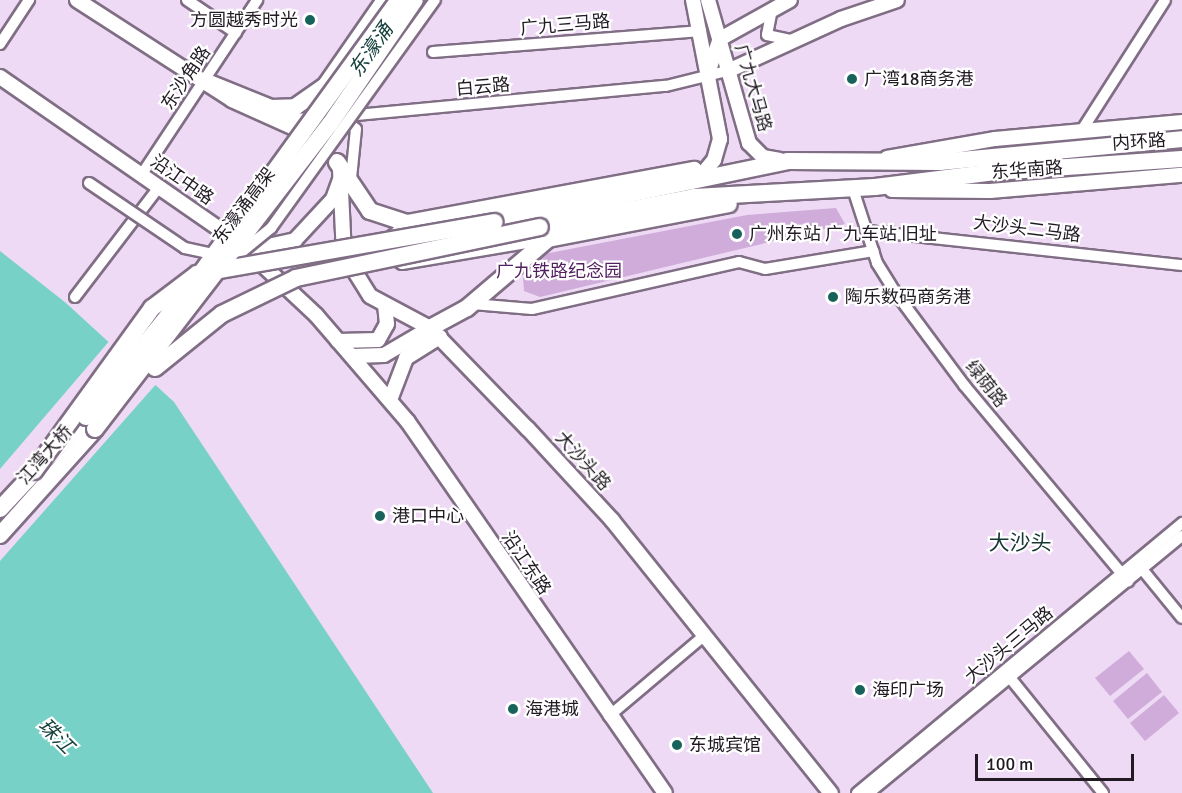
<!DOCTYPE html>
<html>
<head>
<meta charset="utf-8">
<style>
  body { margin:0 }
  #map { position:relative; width:1182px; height:793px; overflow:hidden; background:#eedaf4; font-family:Signika,"Noto Sans SC",sans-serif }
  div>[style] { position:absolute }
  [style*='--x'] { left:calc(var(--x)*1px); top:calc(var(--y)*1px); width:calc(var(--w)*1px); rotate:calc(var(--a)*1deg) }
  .green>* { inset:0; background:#d0acdb }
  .water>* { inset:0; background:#77d1c6 }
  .pier>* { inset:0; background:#eedaf4 }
  .roads { filter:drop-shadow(2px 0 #806e85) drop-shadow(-2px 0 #806e85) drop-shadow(0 2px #806e85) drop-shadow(0 -2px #806e85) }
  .minor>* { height:10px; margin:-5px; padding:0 5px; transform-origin:5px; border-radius:5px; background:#fff }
  .major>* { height:14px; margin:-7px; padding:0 7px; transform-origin:7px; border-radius:7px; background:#fff }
  .highway>* { height:16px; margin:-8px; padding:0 8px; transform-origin:8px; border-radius:8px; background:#fff }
  .bridges { filter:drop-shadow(2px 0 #806e85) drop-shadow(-2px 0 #806e85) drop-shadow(0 2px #806e85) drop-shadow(0 -2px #806e85) }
  .minor-bridge>* { height:10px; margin:-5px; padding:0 5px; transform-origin:5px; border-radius:5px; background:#fff }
  .highway-bridge>* { height:16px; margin:-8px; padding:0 8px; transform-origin:8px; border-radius:8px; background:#fff }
  .dots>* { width:16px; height:16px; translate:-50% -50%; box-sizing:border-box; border:3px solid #fff; border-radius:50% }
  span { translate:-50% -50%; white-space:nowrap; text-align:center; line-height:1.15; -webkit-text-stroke:4.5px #fff; paint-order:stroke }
  .poi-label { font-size:18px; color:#211a23 }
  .right { translate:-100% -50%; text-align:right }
  .left { translate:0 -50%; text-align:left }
  .street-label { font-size:18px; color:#211a23 }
  .park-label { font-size:18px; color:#532060 }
  .water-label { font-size:20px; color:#16403c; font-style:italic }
  .quarter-label { font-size:21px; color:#153633 }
  .scale { position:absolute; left:975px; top:754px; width:159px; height:27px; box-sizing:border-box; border:3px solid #211a23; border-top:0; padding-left:8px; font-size:18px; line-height:21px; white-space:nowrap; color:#211a23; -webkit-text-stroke:4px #fff; paint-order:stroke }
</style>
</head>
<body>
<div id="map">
  <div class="green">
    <div style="clip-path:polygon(836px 208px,845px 224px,540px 297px,524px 291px,523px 278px,544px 254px,747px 215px)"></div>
    <div style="clip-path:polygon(1129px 651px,1144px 669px,1110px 696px,1095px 678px)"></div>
    <div style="clip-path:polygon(1147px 673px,1162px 692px,1128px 719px,1113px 701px)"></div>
    <div style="clip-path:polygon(1164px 695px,1179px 713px,1145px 741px,1130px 723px)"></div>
  </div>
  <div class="water">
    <div style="clip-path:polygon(0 251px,66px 303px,174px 402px,433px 793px,0 793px)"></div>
  </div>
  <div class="pier">
    <div style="clip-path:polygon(111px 339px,158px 382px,0 561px,0 469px)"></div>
  </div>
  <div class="roads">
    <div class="minor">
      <div style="--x:187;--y:0;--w:59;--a:34"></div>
      <div style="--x:772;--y:9;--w:26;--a:101"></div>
      <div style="--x:767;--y:35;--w:25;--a:12"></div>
      <div style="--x:0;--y:44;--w:53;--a:-56.6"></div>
      <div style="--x:433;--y:52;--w:269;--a:-4.5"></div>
      <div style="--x:346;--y:116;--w:321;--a:-5.4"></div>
      <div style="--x:666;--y:86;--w:66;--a:-14"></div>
      <div style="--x:342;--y:117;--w:18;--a:41"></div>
      <div style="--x:356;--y:129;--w:49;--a:95.8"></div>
      <div style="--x:277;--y:119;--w:39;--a:-1"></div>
      <div style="--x:1082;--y:130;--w:154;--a:-57.4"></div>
      <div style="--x:142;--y:174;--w:209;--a:-56.5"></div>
      <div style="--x:853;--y:189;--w:78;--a:72"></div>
      <div style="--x:877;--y:263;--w:34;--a:58"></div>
      <div style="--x:895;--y:292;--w:116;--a:53.4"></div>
      <div style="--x:964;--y:385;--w:256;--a:50.1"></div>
      <div style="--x:406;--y:223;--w:19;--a:137"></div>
      <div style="--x:392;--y:236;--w:23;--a:85"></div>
      <div style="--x:394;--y:259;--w:9;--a:32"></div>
      <div style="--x:402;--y:264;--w:144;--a:-9.6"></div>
      <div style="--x:868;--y:231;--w:316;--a:6.2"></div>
      <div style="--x:75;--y:297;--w:140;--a:-52.6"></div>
      <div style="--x:473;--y:304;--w:59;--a:4.8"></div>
      <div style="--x:532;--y:309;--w:212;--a:-12.8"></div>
      <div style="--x:739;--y:262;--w:27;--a:15"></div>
      <div style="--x:765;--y:269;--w:110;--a:-9.4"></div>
      <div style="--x:1142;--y:569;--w:63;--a:50.8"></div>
      <div style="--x:1007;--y:674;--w:153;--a:51.1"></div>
      <div style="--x:609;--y:716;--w:126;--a:-40.2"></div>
      <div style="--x:857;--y:793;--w:423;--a:-39.7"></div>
      <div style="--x:869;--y:793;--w:405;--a:-39.4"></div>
    </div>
    <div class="major">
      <div style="--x:77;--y:0;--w:184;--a:32.8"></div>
      <div style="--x:232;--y:100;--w:88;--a:24.2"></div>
      <div style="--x:693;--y:0;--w:142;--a:79"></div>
      <div style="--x:720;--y:139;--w:22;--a:106"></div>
      <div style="--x:714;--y:160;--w:25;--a:130"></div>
      <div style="--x:708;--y:0;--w:149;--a:74"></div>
      <div style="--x:749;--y:143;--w:20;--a:45"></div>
      <div style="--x:763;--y:157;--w:17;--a:10"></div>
      <div style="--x:730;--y:70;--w:122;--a:-24.7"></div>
      <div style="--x:841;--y:19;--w:59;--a:-18.7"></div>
      <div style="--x:708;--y:73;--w:36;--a:-71"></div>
      <div style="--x:720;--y:39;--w:80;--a:-29.1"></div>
      <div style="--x:0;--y:77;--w:288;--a:34.7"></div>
      <div style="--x:237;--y:241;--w:108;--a:43.1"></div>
      <div style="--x:316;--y:315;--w:141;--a:49.3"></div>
      <div style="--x:408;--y:422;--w:451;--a:55.3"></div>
      <div style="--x:887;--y:158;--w:110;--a:-10"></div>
      <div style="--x:995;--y:139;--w:188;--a:-5.2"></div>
      <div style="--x:340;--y:170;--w:84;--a:87.3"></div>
      <div style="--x:344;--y:254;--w:49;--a:58.2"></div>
      <div style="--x:370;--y:296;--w:68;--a:28.1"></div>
      <div style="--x:430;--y:328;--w:141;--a:45.9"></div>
      <div style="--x:528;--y:429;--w:124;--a:47.3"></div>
      <div style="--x:612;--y:520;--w:350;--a:51.3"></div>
      <div style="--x:892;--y:190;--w:98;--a:0.6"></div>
      <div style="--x:990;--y:191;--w:193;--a:-4.8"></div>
      <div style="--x:242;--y:242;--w:22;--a:13"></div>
      <div style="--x:263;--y:247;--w:33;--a:-12"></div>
      <div style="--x:295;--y:240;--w:56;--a:-47.2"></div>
      <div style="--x:333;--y:199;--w:20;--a:-70"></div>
      <div style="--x:338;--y:341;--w:40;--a:-1.4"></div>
      <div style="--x:378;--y:340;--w:18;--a:-61"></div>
      <div style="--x:387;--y:324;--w:18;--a:-96"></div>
      <div style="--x:352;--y:356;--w:32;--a:-2"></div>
      <div style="--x:384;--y:355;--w:53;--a:-30.4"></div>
      <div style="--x:390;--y:400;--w:45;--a:-69.1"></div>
      <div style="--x:406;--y:358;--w:40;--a:-32"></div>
    </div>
    <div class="highway">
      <div style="--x:204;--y:81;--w:72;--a:21.9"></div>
      <div style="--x:271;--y:108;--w:24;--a:-2"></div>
      <div style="--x:295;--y:107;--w:38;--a:-35"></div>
      <div style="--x:326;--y:85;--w:103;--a:-55.2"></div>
      <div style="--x:337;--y:162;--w:59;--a:56"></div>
      <div style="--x:370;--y:211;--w:39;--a:18"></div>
      <div style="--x:407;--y:223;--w:292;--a:-10.5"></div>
      <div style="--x:494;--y:222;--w:300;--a:-11.7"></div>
      <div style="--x:788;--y:161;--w:152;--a:0.4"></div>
      <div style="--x:940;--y:162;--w:243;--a:-5.4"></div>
      <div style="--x:540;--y:227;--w:157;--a:-11"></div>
      <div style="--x:694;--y:197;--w:181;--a:-3.2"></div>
      <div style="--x:875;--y:187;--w:121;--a:-7.1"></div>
      <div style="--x:995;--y:172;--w:187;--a:-4"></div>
      <div style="--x:430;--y:328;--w:42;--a:-28.4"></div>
      <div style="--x:467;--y:308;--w:106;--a:-40.4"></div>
      <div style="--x:548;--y:239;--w:184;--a:-10.9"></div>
      <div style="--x:0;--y:509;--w:122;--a:-47"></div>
      <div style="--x:0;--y:535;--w:142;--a:-48.1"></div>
    </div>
  </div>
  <div class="bridges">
    <div class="minor-bridge">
      <div style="--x:89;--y:183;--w:116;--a:34.1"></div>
      <div style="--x:185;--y:248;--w:35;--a:12"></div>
      <div style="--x:219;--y:255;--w:25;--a:-11"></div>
      <div style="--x:244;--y:250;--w:35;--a:-39"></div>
      <div style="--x:271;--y:228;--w:281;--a:-54.3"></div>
    </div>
    <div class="highway-bridge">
      <div style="--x:155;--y:368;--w:86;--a:-38.9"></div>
      <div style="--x:222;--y:314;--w:82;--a:-25.9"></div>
      <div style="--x:296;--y:278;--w:249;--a:-11.8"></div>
      <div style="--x:86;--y:417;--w:162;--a:-51"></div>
      <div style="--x:188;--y:291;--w:359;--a:-54.1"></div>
      <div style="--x:95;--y:429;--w:385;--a:-52.4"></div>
      <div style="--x:330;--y:124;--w:150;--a:-55.6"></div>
      <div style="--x:34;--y:471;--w:201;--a:-54.1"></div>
      <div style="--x:152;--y:308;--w:56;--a:-37.1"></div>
      <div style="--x:197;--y:274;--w:302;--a:-9.9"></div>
    </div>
  </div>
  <div class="dots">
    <div style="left:310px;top:20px;background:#17635c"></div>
    <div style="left:852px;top:79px;background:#17635c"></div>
    <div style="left:737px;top:234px;background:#17635c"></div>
    <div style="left:833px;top:297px;background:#17635c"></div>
    <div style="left:380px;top:516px;background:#17635c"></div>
    <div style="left:860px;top:690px;background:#17635c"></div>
    <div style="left:513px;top:709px;background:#17635c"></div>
    <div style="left:677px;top:745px;background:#17635c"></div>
  </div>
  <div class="poi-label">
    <span class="right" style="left:298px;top:20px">方圆越秀时光</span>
    <span class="left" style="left:864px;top:79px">广湾18商务港</span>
    <span class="left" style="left:749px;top:234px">广州东站 广九车站 旧址</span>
    <span class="left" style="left:845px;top:297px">陶乐数码商务港</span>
    <span class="left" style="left:392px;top:516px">港口中心</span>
    <span class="left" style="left:872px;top:690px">海印广场</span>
    <span class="left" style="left:525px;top:709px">海港城</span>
    <span class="left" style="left:689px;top:745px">东城宾馆</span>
  </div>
  <div class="street-label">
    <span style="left:565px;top:25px;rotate:-5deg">广九三马路</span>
    <span style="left:186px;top:78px;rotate:-56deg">东沙角路</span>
    <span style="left:483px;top:87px;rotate:-5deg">白云路</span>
    <span style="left:753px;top:88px;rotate:74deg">广九大马路</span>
    <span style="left:1139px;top:142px;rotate:-4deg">内环路</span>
    <span style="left:1027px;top:170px;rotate:-4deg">东华南路</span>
    <span style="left:182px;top:180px;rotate:35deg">沿江中路</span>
    <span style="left:244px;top:206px;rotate:-53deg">东濠涌高架</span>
    <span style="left:1027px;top:229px;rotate:7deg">大沙头二马路</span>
    <span style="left:986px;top:384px;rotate:51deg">绿荫路</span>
    <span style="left:45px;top:455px;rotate:-48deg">江湾大桥</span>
    <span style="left:583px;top:461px;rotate:48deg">大沙头路</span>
    <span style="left:526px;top:563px;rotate:56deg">沿江东路</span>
    <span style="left:1009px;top:645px;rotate:-40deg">大沙头三马路</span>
  </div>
  <div class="park-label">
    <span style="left:559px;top:271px">广九铁路纪念园</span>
  </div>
  <div class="water-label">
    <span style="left:371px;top:50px;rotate:-55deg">东濠涌</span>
    <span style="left:56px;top:736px;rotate:45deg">珠江</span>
  </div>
  <div class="quarter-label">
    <span style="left:1020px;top:543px">大沙头</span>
  </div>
  <div class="scale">100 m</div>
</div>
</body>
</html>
